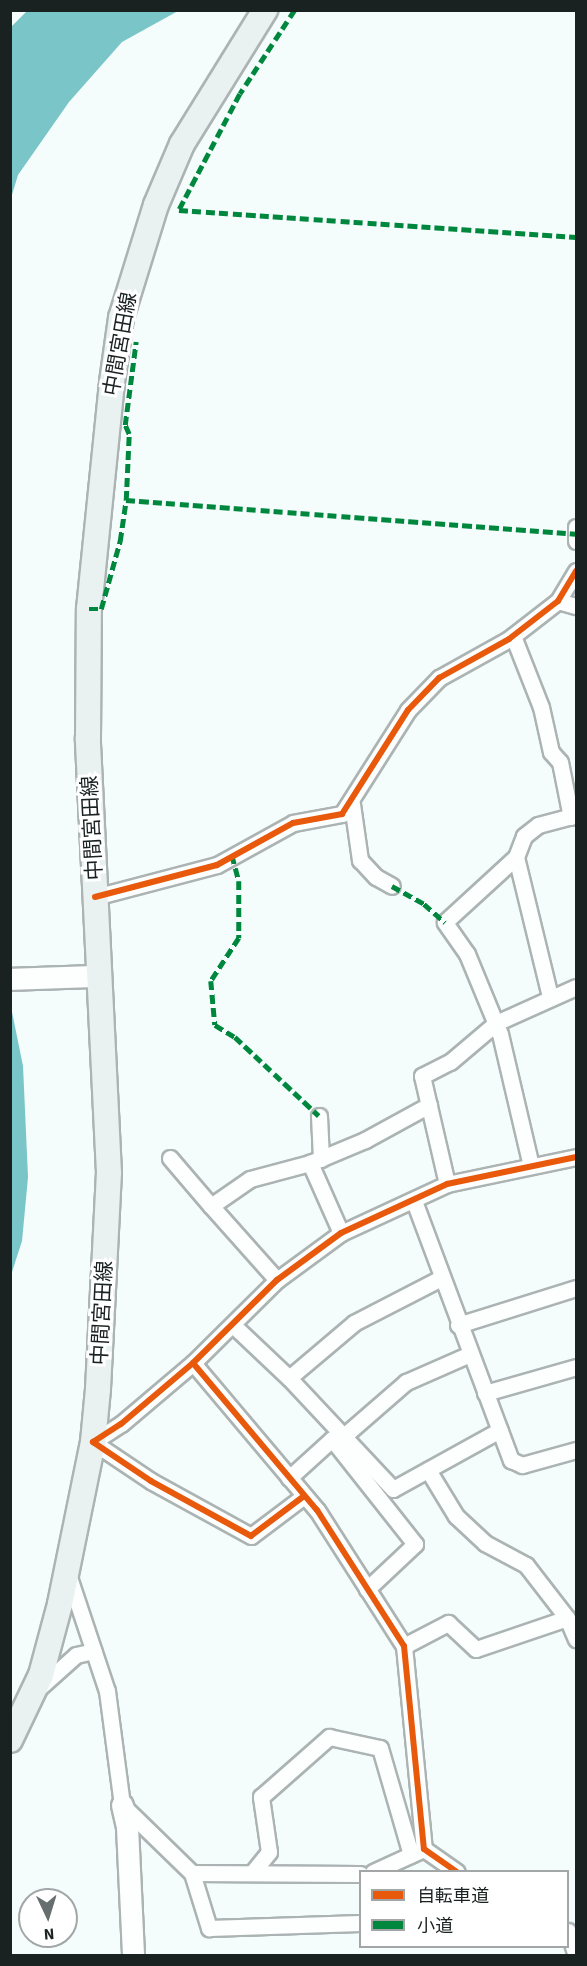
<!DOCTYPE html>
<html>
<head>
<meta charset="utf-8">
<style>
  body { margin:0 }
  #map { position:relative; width:587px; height:1966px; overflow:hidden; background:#f4fcfc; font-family:"Source Sans 3","Noto Sans JP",sans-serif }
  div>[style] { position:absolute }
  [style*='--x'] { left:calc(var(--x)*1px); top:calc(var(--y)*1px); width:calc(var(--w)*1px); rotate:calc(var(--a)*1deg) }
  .water>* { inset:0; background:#79c5c8 }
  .roads { filter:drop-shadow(2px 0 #acb3b3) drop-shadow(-2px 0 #acb3b3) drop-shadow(0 2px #acb3b3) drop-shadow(0 -2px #acb3b3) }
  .street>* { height:15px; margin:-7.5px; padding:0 7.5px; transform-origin:7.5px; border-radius:7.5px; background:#fdffff }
  .secondary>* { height:21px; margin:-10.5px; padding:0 10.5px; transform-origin:10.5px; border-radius:10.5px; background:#fdffff }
  .primary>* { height:24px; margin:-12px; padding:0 12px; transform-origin:12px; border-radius:12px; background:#e9f1f1 }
  .quiet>* { height:4.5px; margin-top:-2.25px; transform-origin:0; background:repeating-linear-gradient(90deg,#00873e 0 9px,transparent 0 13.5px) }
  .cycleway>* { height:6px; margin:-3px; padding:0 3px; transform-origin:3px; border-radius:3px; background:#e8590c }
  span { translate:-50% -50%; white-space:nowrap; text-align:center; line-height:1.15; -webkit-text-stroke:6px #fff; paint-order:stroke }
  .street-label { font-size:21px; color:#1a2121 }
  .frame { position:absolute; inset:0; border:12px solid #1a2121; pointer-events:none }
  .legend { position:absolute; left:359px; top:1870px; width:210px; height:78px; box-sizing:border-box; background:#fff; border:2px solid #a3a6a6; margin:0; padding:8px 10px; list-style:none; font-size:18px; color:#1a2121 }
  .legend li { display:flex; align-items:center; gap:12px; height:30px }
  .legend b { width:30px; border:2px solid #a3a6a6 }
  .north { position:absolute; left:18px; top:1888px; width:60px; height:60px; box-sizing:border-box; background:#fff; border:2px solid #a3a6a6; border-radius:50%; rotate:176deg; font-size:16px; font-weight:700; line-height:24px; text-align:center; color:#1a2121 }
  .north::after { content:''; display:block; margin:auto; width:21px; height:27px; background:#666e6e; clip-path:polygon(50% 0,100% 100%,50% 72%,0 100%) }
</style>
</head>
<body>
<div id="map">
  <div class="water">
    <div style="clip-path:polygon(27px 11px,178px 11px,122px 42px,69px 102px,18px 175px,11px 198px,11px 27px)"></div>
    <div style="clip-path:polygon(11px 1007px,23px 1066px,28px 1177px,22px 1241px,11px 1275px)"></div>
  </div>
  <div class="roads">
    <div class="street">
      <div style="--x:576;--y:527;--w:14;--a:90"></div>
      <div style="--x:558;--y:601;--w:19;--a:16"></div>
      <div style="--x:513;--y:636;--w:76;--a:68.5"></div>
      <div style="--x:541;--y:707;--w:46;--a:77.5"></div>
      <div style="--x:551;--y:752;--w:13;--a:48"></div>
      <div style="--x:560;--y:762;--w:56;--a:78.7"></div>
      <div style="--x:352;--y:804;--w:57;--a:81.9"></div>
      <div style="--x:360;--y:860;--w:23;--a:47"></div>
      <div style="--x:376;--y:877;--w:18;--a:29"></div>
      <div style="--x:516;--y:857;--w:22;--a:-69"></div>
      <div style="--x:524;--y:836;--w:18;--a:-38"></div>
      <div style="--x:538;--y:825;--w:39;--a:-15"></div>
      <div style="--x:95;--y:897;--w:126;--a:-14.7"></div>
      <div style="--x:217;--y:865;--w:87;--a:-28.9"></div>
      <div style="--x:293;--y:823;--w:50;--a:-10.4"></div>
      <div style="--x:342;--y:814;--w:123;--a:-57.6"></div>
      <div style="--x:408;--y:710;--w:45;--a:-45.9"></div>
      <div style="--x:439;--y:678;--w:80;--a:-29.1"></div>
      <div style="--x:509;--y:639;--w:62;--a:-37.8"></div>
      <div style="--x:558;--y:601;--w:35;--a:-59"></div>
      <div style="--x:319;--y:1116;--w:43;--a:87.3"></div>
      <div style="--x:170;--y:1158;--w:63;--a:49.5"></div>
      <div style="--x:531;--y:1166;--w:136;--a:-103.2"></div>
      <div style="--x:500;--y:1034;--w:87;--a:-112.4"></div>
      <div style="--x:467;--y:954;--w:39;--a:-125"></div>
      <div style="--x:445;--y:922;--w:96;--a:-42.5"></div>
      <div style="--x:516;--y:857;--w:143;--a:76.3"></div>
      <div style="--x:447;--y:1184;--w:111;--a:-103"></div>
      <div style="--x:422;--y:1076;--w:31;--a:-27"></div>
      <div style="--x:450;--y:1062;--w:60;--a:-40.3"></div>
      <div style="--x:496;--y:1023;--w:88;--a:-24.2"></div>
      <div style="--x:414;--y:1201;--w:277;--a:69.5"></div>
      <div style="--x:511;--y:1460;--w:12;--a:24"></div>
      <div style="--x:522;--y:1465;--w:56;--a:-15.5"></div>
      <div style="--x:341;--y:1233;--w:77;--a:-113.9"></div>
      <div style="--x:310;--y:1163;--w:60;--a:-22.7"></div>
      <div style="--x:365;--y:1140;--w:73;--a:-28.7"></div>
      <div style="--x:441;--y:1278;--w:98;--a:152.7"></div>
      <div style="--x:354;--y:1323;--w:85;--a:139.8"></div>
      <div style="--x:289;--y:1378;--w:152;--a:46.9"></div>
      <div style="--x:393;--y:1489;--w:122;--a:-28.9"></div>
      <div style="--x:277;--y:1280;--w:99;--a:-131.7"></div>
      <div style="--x:211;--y:1206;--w:47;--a:-34.7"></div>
      <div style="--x:250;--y:1179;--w:62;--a:-14.9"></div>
      <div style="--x:458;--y:1325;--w:124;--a:-17.4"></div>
      <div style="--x:234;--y:1326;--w:76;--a:43.4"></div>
      <div style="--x:193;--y:1363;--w:192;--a:49.9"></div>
      <div style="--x:317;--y:1510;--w:161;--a:57.4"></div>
      <div style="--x:404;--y:1646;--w:204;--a:84.4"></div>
      <div style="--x:424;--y:1849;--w:40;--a:34.9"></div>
      <div style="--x:485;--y:1393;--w:95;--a:-15.9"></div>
      <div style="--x:345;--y:1435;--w:81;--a:-41"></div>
      <div style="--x:406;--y:1382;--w:70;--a:-23.6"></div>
      <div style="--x:289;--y:1478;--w:58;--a:-42.2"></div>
      <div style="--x:332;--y:1439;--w:134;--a:51.7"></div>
      <div style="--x:415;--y:1544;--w:66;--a:136.8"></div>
      <div style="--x:304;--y:1496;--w:66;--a:143"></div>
      <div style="--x:251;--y:1536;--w:114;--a:-151.2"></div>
      <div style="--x:151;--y:1481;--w:70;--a:-146.1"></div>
      <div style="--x:93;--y:1442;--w:33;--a:-33"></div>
      <div style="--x:121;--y:1424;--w:94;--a:-40.3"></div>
      <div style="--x:193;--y:1363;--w:118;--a:-44.7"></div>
      <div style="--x:277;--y:1280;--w:79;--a:-36.3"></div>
      <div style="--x:341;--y:1233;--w:117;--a:-24.8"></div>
      <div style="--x:447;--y:1184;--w:132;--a:-11.8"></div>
      <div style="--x:68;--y:1574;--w:123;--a:71.6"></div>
      <div style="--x:107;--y:1691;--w:115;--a:82.5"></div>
      <div style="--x:122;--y:1805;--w:98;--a:44.2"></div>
      <div style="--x:192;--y:1873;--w:168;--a:0.3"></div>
      <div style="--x:567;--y:1618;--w:23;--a:67"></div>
      <div style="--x:404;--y:1646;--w:50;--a:-27.6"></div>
      <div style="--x:448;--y:1623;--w:38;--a:43"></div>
      <div style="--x:476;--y:1649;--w:96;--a:-18.8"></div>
      <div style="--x:567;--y:1618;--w:67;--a:-127.7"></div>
      <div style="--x:526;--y:1565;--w:47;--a:-151.8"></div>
      <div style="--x:485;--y:1543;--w:40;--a:-137"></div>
      <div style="--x:456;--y:1516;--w:54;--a:-121.3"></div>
      <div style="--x:38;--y:1689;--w:51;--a:-41.8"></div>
      <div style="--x:76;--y:1655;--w:18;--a:-13"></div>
      <div style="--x:373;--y:1872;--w:51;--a:-24.5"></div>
      <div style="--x:192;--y:1873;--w:58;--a:72.8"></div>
      <div style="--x:209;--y:1928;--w:151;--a:-1.9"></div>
      <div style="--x:252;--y:1873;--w:27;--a:-51"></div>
      <div style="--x:269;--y:1852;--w:56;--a:-98.3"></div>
      <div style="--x:261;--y:1797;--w:91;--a:-41.4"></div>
      <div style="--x:329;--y:1737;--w:52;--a:12.2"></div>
      <div style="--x:380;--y:1748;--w:111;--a:73.8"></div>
      <div style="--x:568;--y:1931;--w:25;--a:72"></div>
    </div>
    <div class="secondary">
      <div style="--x:10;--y:979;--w:87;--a:-2"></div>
      <div style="--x:122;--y:1805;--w:23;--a:77"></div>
      <div style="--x:127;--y:1827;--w:129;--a:87.3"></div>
    </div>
    <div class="primary">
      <div style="--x:10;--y:1740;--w:72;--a:-64.5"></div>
      <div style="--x:41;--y:1675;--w:73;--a:-75"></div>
      <div style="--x:60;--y:1604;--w:165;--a:-78.5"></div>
      <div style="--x:93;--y:1442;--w:53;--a:-84.6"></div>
      <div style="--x:98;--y:1389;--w:216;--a:-87.1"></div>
      <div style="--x:109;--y:1173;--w:436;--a:-92.8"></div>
      <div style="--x:88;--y:738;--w:129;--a:-89.6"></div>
      <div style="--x:89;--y:609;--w:228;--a:-84.2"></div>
      <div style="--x:112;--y:382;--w:65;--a:-82"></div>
      <div style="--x:121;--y:318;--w:118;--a:-72.8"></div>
      <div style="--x:156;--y:205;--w:66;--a:-66.9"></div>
      <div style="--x:182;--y:144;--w:158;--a:-58.2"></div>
    </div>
  </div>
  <div class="quiet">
    <div style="--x:295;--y:10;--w:100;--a:123.2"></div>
    <div style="--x:240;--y:94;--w:131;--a:117.7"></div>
    <div style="--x:179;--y:210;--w:398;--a:3.9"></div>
    <div style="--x:126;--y:500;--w:451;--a:4.3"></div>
    <div style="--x:89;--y:609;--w:12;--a:0"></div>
    <div style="--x:101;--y:609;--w:71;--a:-74.4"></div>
    <div style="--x:120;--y:541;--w:41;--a:-81.7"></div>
    <div style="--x:126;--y:500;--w:66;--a:-87.4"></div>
    <div style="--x:129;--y:434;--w:10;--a:-114"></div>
    <div style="--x:125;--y:425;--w:84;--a:-82.5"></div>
    <div style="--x:232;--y:855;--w:27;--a:75"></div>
    <div style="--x:239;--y:881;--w:57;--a:90"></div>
    <div style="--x:239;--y:938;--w:51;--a:123.1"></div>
    <div style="--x:211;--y:981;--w:44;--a:84.8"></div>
    <div style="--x:215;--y:1025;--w:23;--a:31"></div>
    <div style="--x:235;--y:1037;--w:115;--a:43.2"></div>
    <div style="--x:392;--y:886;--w:37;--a:29"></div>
    <div style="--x:424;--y:904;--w:28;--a:41"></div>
  </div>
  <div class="cycleway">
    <div style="--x:95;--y:897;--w:126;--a:-14.7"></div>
    <div style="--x:217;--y:865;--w:87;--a:-28.9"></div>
    <div style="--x:293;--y:823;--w:50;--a:-10.4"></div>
    <div style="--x:342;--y:814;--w:123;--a:-57.6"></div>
    <div style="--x:408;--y:710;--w:45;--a:-45.9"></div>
    <div style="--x:439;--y:678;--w:80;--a:-29.1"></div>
    <div style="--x:509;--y:639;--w:62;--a:-37.8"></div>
    <div style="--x:558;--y:601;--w:35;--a:-59"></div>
    <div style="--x:193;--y:1363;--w:192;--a:49.9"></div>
    <div style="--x:317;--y:1510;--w:161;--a:57.4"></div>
    <div style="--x:404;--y:1646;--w:204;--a:84.4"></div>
    <div style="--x:424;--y:1849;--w:40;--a:34.9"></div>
    <div style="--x:304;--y:1496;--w:66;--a:143"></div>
    <div style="--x:251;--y:1536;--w:114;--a:-151.2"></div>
    <div style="--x:151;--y:1481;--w:70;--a:-146.1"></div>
    <div style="--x:93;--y:1442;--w:33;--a:-33"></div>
    <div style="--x:121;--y:1424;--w:94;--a:-40.3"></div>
    <div style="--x:193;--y:1363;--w:118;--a:-44.7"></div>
    <div style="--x:277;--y:1280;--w:79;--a:-36.3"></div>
    <div style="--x:341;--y:1233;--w:117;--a:-24.8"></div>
    <div style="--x:447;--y:1184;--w:132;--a:-11.8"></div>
  </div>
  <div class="street-label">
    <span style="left:120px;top:344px;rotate:-80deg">中間宮田線</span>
    <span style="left:92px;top:828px;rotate:-93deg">中間宮田線</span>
    <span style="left:102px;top:1313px;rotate:-87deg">中間宮田線</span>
  </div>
  <div class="frame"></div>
  <ul class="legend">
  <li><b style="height:8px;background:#e8590c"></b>自転車道</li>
  <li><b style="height:8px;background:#00873e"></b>小道</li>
  </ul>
  <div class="north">N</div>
</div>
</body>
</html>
